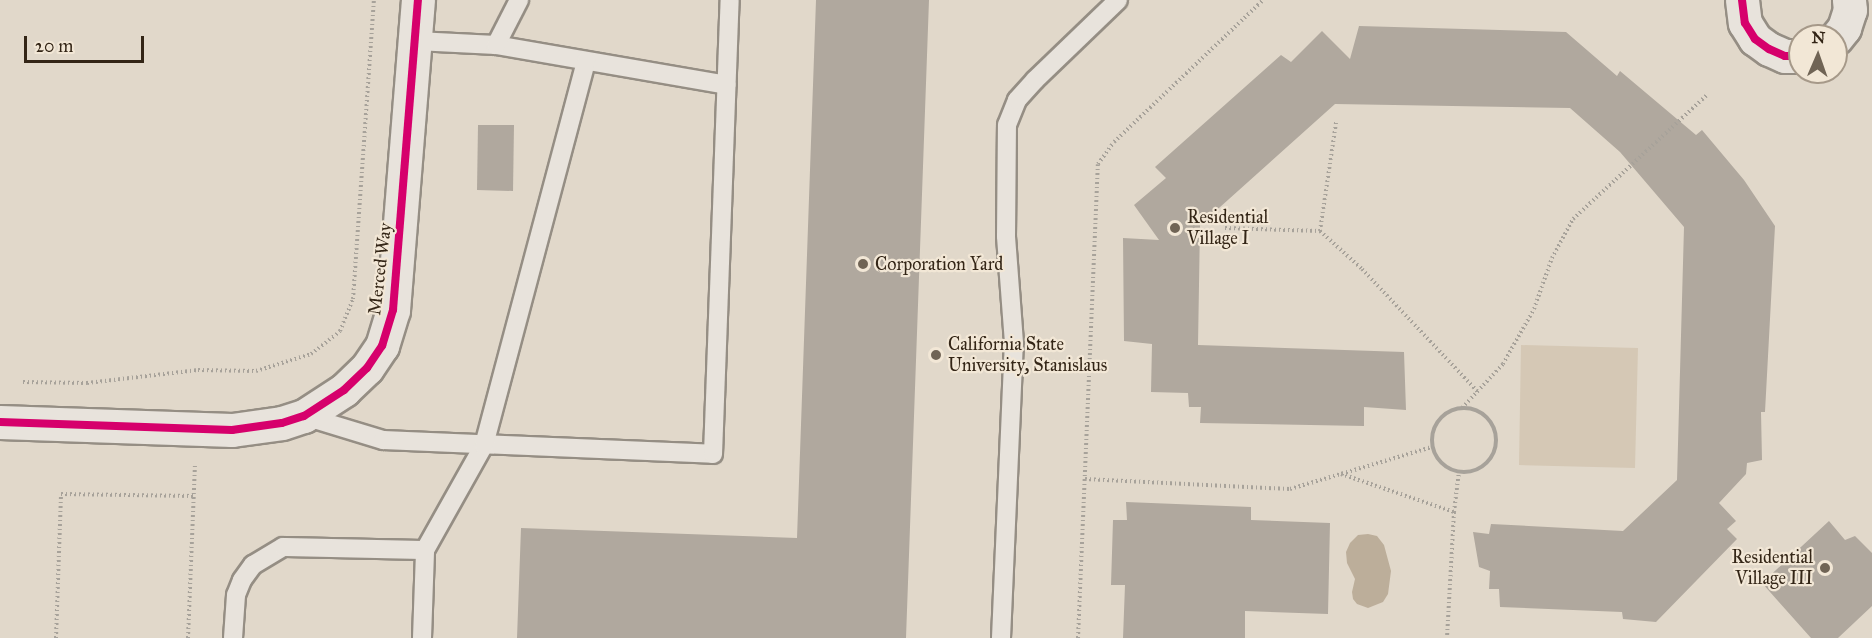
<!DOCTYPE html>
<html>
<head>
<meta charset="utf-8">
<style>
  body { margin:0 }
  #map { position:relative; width:1872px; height:638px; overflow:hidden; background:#e1d8ca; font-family:"IM FELL Great Primer",serif }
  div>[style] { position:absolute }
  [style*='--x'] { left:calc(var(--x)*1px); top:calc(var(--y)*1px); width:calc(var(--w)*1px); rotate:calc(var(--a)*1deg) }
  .green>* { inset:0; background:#d5c8b5 }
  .water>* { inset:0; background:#bcae9a }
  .building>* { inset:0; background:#b0a89e }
  .path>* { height:4px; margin-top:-2px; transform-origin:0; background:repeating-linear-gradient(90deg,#a7a29a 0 1.5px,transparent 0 4.5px) }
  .path>.ring { margin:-2px; padding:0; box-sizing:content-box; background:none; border:4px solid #a7a29a; border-radius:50% }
  .roads { filter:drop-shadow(2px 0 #958e84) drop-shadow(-2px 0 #958e84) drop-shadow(0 2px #958e84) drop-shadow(0 -2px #958e84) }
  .service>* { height:18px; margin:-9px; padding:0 9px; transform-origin:9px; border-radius:9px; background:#e8e3dc }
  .minor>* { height:33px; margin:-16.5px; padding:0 16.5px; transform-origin:16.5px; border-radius:16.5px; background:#e8e3dc }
  .cycleway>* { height:8px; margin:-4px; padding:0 4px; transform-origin:4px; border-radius:4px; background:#d6006c }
  .dots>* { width:16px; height:16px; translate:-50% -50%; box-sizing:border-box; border:3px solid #f2e7d6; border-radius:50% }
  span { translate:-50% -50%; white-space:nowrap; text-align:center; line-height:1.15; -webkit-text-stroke:4.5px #f2e7d6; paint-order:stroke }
  .poi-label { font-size:18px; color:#332516 }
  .left { translate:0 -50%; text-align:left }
  .right { translate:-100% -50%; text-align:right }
  .street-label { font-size:18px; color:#332516 }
  .north { position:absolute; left:1788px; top:24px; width:60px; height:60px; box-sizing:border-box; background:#f2e7d6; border:2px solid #a69989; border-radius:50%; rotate:2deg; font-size:16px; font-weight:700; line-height:24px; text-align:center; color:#332516 }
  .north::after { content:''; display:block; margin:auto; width:21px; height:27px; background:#706455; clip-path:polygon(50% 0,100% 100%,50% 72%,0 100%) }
  .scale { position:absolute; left:24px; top:36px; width:120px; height:27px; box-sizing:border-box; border:3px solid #332516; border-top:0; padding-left:8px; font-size:18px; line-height:21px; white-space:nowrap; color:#332516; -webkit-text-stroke:4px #f2e7d6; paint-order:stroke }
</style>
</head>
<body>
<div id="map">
  <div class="green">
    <div style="clip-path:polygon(1521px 345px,1638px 348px,1635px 468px,1519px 465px)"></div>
  </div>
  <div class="water">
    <div style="clip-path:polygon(1368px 534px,1377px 536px,1384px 545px,1391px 571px,1388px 594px,1383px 602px,1368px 608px,1357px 604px,1353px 599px,1352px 592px,1355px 579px,1347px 563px,1346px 552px,1350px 543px,1358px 535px)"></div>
  </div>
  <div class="building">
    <div style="clip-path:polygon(816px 0,929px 0,906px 638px,517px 638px,521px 528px,797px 538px)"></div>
    <div style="clip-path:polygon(1359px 26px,1566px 32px,1617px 76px,1620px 71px,1696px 135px,1702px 130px,1744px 180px,1775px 226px,1765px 412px,1761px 412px,1762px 460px,1747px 463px,1746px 474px,1719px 503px,1736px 521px,1727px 529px,1737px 539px,1656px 622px,1623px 619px,1622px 612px,1500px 607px,1499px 589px,1489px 589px,1490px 571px,1479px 567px,1473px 532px,1489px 534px,1491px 524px,1623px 531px,1677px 480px,1684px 227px,1620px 152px,1570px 108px,1335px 104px,1200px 225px,1198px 345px,1404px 352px,1406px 410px,1364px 407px,1364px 426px,1200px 423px,1201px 407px,1189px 407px,1188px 393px,1151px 392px,1152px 344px,1124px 341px,1123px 238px,1159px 240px,1134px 205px,1166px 178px,1155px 167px,1281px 55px,1291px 62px,1322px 31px,1350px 59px)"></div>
    <div style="clip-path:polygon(478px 125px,514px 125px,513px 191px,477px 190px)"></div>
    <div style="clip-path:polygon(1126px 502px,1251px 507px,1251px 520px,1330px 523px,1328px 614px,1245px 611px,1245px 638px,1123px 638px,1125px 585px,1111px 585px,1113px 520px,1127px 520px)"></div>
    <div style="clip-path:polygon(1829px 521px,1845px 540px,1855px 536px,1872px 553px,1872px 606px,1838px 638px,1811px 638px,1762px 583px)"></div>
  </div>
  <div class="path">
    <div style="--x:1225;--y:228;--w:95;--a:1.8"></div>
    <div style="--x:1320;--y:231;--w:57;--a:42.1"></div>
    <div style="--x:1362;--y:269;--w:169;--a:46.7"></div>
    <div style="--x:1320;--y:231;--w:110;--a:-81.6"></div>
    <div style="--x:23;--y:382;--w:64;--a:0.9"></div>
    <div style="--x:87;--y:383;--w:112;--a:-6.7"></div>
    <div style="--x:198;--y:370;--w:58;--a:1"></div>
    <div style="--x:256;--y:371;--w:58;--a:-17.2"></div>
    <div style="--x:311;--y:354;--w:37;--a:-38"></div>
    <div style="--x:340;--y:331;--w:35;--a:-68"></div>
    <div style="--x:353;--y:299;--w:300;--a:-86"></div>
    <div class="ring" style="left:1432px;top:408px;width:60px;height:60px"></div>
    <div style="--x:1462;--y:408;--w:60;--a:-47"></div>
    <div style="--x:1503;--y:364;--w:63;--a:-60.6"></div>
    <div style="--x:1534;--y:309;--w:54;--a:-70.6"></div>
    <div style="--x:1552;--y:258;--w:44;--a:-61.7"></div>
    <div style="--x:1573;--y:219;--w:184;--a:-42.8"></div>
    <div style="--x:1341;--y:474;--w:119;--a:18.6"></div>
    <div style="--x:1454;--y:512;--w:126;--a:93.2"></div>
    <div style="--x:1085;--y:479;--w:205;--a:2.8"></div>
    <div style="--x:1290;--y:489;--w:148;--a:-16.5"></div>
    <div style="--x:1454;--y:512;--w:39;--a:-83"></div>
    <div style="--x:56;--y:638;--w:144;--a:-88"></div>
    <div style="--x:61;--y:494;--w:133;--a:0.9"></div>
    <div style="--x:188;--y:638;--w:173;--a:-87.7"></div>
    <div style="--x:1078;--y:638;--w:474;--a:-87.6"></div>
    <div style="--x:1098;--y:164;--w:27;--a:-54"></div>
    <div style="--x:1114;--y:142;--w:206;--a:-43.6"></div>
  </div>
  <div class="roads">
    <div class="service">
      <div style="--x:416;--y:41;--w:80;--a:2.9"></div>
      <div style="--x:496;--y:45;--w:234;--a:9.8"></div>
      <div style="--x:496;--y:45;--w:51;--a:-62.9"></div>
      <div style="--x:304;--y:416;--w:83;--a:16.9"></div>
      <div style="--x:383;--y:440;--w:330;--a:2.4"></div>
      <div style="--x:713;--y:454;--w:454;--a:-87.9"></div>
      <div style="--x:233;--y:638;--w:43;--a:-86"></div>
      <div style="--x:236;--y:595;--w:16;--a:-68"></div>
      <div style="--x:242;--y:580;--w:19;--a:-54"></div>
      <div style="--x:253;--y:565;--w:35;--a:-31"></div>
      <div style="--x:283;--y:547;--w:142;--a:1.2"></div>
      <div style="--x:422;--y:638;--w:88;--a:-88"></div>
      <div style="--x:425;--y:550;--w:120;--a:-60.7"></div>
      <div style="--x:484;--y:445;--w:397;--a:-75.1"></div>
      <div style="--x:1001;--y:638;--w:295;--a:-87.5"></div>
      <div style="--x:1014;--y:343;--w:107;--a:-94.3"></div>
      <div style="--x:1006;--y:236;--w:111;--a:-89.5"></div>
      <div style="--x:1007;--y:125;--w:27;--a:-68"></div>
      <div style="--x:1017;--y:100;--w:27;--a:-48"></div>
      <div style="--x:1035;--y:80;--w:115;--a:-43.9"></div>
    </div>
    <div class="minor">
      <div style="--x:1742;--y:0;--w:23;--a:83"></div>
      <div style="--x:1745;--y:23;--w:19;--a:58"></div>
      <div style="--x:1755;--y:39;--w:17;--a:36"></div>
      <div style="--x:1769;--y:49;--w:17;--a:24"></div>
      <div style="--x:1785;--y:56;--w:15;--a:0"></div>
      <div style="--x:1836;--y:38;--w:13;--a:-51"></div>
      <div style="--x:1844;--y:28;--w:19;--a:-72"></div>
      <div style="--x:1850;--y:10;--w:10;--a:-96"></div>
      <div style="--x:0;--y:422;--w:232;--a:2"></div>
      <div style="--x:232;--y:430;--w:50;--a:-8"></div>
      <div style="--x:282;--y:423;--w:23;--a:-18"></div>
      <div style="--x:304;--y:416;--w:48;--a:-33"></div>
      <div style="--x:344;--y:390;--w:32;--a:-44"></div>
      <div style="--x:367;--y:368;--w:27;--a:-56"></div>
      <div style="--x:382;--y:346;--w:38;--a:-73"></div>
      <div style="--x:393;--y:310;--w:311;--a:-85.4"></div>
    </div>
  </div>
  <div class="cycleway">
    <div style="--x:1742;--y:0;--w:23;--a:83"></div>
    <div style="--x:1745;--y:23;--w:19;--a:58"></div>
    <div style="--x:1755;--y:39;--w:17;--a:36"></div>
    <div style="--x:1769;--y:49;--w:17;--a:24"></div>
    <div style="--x:1785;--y:56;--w:15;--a:0"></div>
    <div style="--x:0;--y:422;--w:232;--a:2"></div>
    <div style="--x:232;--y:430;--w:50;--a:-8"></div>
    <div style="--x:282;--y:423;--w:23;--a:-18"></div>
    <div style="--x:304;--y:416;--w:48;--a:-33"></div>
    <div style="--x:344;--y:390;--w:32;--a:-44"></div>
    <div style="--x:367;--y:368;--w:27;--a:-56"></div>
    <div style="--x:382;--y:346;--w:38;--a:-73"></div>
    <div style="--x:393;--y:310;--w:311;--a:-85.4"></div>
  </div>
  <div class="dots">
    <div style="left:1175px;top:228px;background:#706455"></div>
    <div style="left:863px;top:264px;background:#706455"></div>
    <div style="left:936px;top:355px;background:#706455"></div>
    <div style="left:1825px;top:568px;background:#706455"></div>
  </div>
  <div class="poi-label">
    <span class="left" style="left:1187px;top:228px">Residential<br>Village I</span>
    <span class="left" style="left:875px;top:264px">Corporation Yard</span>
    <span class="left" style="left:948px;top:355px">California State<br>University, Stanislaus</span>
    <span class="right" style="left:1813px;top:568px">Residential<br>Village III</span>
  </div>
  <div class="street-label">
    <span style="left:380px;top:269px;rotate:-83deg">Merced Way</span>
  </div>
  <div class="north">N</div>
  <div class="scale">20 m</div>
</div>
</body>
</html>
